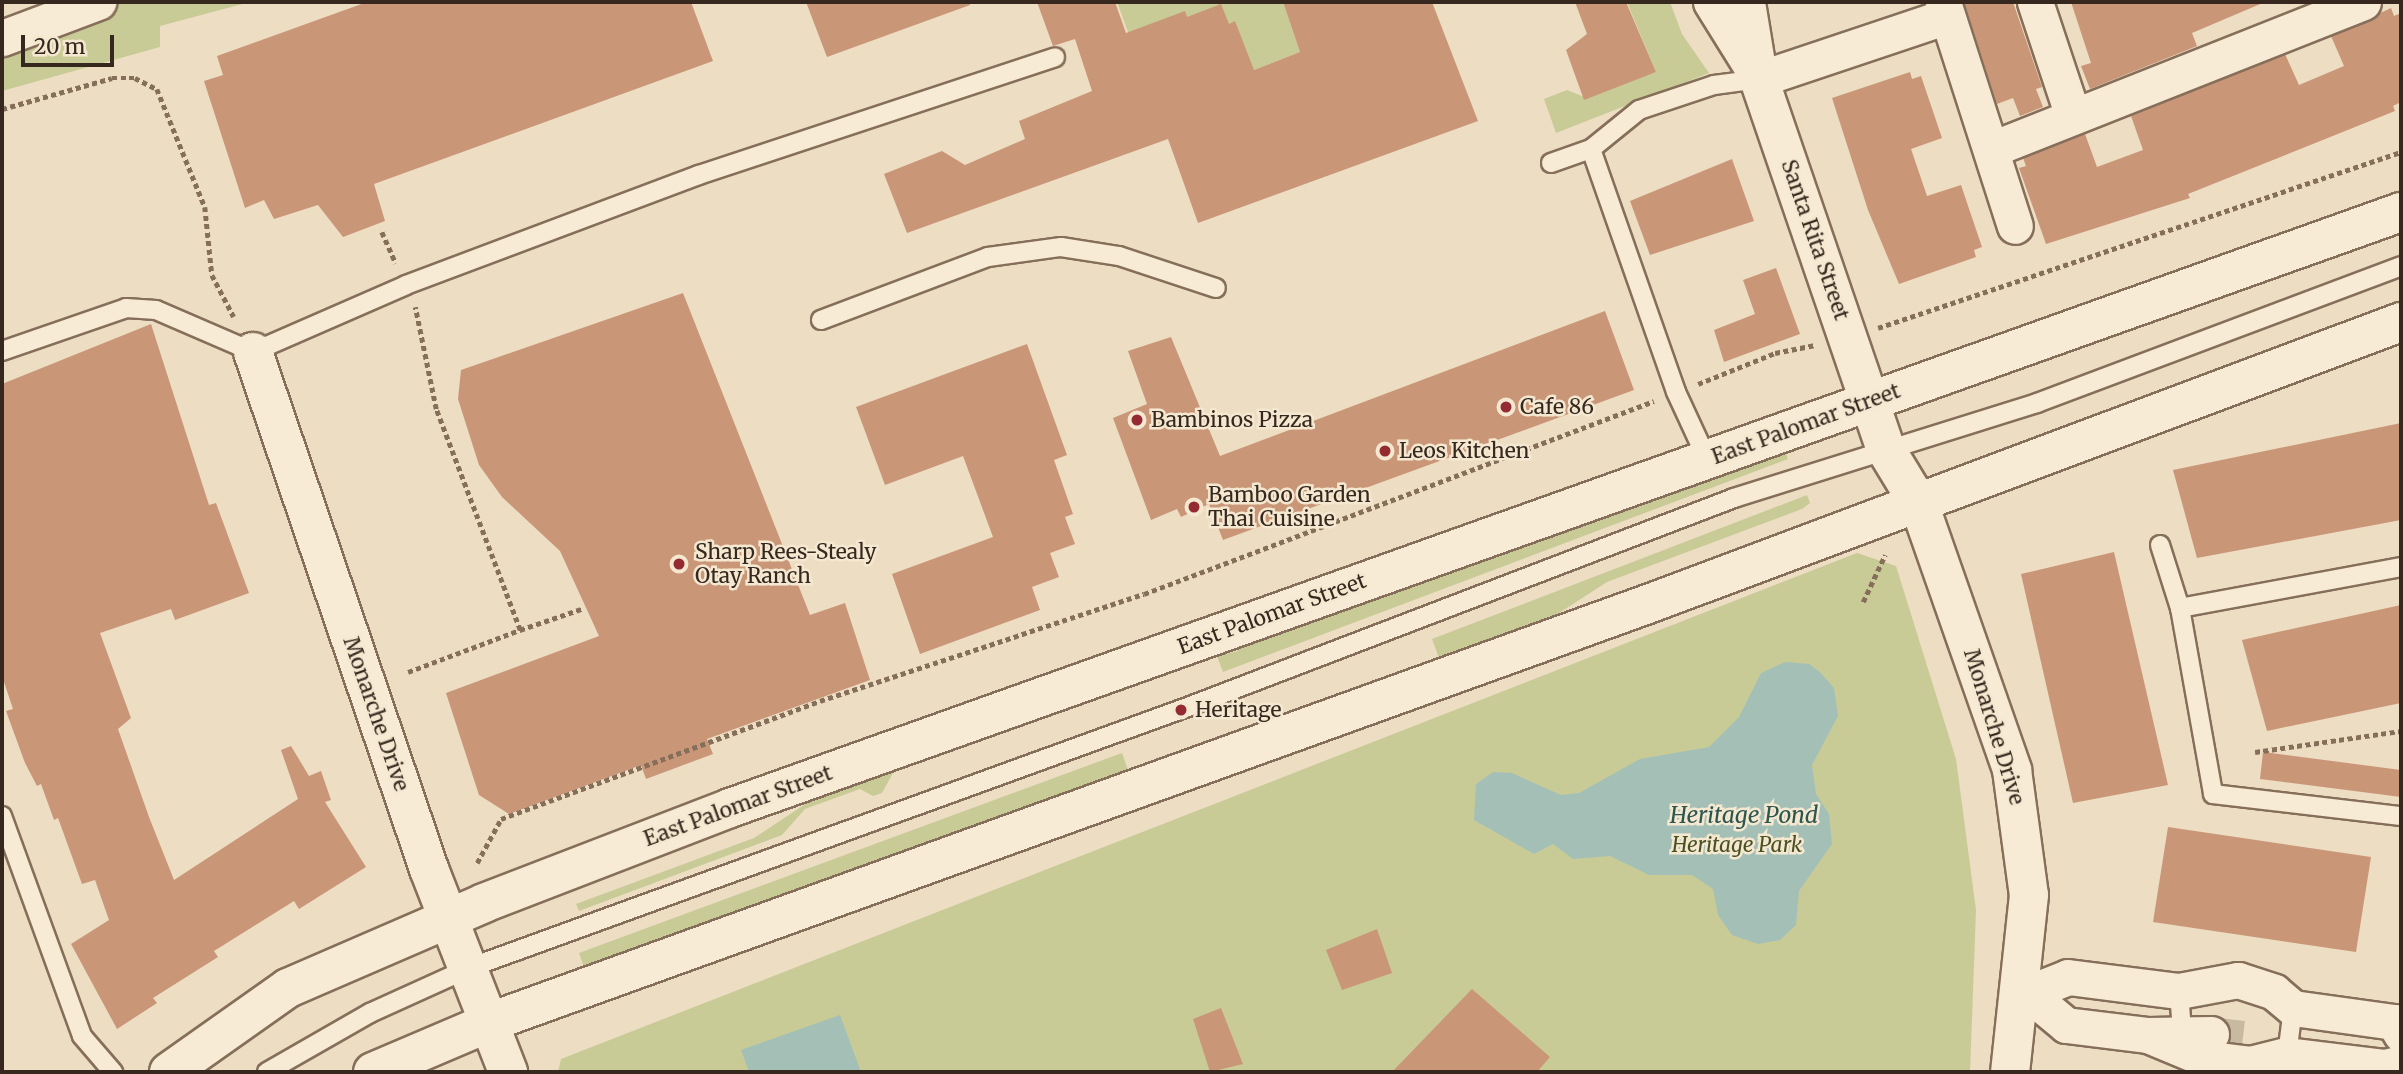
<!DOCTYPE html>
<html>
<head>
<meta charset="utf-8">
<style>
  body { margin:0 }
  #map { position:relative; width:2403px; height:1074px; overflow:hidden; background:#edddc2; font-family:Merriweather,serif }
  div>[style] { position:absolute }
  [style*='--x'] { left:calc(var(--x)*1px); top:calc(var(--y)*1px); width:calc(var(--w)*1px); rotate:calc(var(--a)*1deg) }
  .green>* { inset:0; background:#c8cb96 }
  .water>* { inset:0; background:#a4c0b6 }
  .building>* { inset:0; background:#ca9678 }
  .street-tunnel>* { height:35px; margin-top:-17.5px; transform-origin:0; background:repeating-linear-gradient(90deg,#c8b9a1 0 35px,transparent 0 53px) }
  .path>* { height:4.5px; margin-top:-2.25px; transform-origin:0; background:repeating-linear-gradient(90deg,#866f5a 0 5px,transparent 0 8.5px) }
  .roads { filter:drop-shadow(2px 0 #866f5a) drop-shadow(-2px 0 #866f5a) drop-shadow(0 2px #866f5a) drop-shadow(0 -2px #866f5a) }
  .lane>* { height:18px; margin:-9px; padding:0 9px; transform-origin:9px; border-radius:9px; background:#f8ebd5 }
  .street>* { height:35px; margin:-17.5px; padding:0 17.5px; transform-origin:17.5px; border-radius:17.5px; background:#f8ebd5 }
  .secondary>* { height:38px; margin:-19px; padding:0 19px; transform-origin:19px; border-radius:19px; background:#f8ebd5 }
  .dots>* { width:19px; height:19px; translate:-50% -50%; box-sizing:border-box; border:4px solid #f5e8d1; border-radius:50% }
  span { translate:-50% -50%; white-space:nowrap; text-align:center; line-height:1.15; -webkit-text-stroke:5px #f5e8d1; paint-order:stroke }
  .street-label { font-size:21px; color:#36281e }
  .poi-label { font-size:21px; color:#36281e }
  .left { translate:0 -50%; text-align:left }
  .park-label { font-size:21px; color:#4a5224; font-style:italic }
  .water-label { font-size:23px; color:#2d5651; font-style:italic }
  .frame { position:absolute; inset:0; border:4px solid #36281e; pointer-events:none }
  .scale { position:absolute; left:21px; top:35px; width:93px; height:32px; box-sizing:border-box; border:4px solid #36281e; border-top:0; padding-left:9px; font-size:21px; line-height:24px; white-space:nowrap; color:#36281e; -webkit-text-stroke:5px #f5e8d1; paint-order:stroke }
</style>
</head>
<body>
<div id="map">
  <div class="green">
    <div style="clip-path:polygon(108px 2px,250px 2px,160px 26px,160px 47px,2px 91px,2px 42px)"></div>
    <div style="clip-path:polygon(1117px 2px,1283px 2px,1300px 52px,1156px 108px)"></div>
    <div style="clip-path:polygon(1627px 2px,1670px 2px,1682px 34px,1709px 73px,1556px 133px,1544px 99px,1567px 90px,1582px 96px,1656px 72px)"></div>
    <div style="clip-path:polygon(1783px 445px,1788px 459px,1223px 672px,1217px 656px,1238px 651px,1237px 645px)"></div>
    <div style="clip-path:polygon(1807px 495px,1810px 503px,1802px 509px,1607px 582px,1559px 613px,1439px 658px,1432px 639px)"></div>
    <div style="clip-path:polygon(1857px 553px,1896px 566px,1956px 759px,1976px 910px,1970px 1072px,558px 1072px,561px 1059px)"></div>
    <div style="clip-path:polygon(1122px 753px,1129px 773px,586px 973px,579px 953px)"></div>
    <div style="clip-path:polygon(894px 771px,882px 793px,873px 796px,860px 789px,805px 809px,782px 835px,579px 911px,576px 904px,754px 838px,807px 803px)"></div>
  </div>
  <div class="water">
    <div style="clip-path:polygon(1785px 662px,1809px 664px,1820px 672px,1834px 688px,1838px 716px,1812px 765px,1816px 794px,1829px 814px,1832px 844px,1799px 891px,1796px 925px,1780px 940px,1758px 944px,1732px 935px,1718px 915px,1713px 889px,1692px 875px,1649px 875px,1610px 856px,1573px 859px,1553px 844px,1534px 854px,1474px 820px,1476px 784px,1493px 772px,1512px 773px,1561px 795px,1579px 793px,1640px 759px,1709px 747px,1739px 717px,1761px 673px)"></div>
    <div style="clip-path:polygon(840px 1015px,861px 1072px,749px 1072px,741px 1050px)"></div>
  </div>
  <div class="building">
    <div style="clip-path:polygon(367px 2px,691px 2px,713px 61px,374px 184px,385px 221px,343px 237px,318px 205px,274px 219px,264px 200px,245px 208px,204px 81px,223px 75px,217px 56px)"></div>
    <div style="clip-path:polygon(806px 2px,970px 2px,970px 5px,827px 57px)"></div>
    <div style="clip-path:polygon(1037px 2px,1115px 2px,1126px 33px,1185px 11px,1187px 17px,1221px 4px,1229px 24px,1235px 21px,1254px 70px,1300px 52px,1283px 2px,1432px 2px,1478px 121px,1198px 223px,1168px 139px,907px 233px,884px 174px,942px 151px,965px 165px,1025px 139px,1019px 121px,1092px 91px,1075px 39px,1053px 46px)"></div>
    <div style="clip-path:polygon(1575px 2px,1626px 2px,1656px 72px,1584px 100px,1566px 50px,1587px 34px)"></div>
    <div style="clip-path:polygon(1964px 2px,2013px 2px,2042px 87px,2036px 89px,2043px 107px,2020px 116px,2013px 98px,1997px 104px)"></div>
    <div style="clip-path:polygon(2071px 2px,2265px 2px,2192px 33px,2197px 46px,2090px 89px,2081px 66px,2091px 63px)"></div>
    <div style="clip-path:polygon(2391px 8px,2394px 16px,2401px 13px,2401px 102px,2393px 106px,2395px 111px,2188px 194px,2190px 198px,2046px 244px,2019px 168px,2026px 166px,2023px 158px,2085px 134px,2097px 167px,2143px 150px,2131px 116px,2285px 54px,2299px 85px,2344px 66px,2331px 36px)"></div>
    <div style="clip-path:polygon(1910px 72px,1912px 79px,1921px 76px,1942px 138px,1911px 149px,1927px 196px,1961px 185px,1982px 247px,1974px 250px,1976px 257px,1899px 284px,1868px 210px,1832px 98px)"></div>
    <div style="clip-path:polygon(1732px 159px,1754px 221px,1650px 255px,1630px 201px)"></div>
    <div style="clip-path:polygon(1776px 268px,1800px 334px,1724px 362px,1714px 330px,1755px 314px,1743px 280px)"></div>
    <div style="clip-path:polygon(683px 293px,810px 615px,845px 603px,870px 680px,707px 739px,713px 754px,646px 779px,641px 765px,509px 814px,479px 795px,446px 693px,599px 636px,560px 551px,502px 497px,479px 465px,458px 399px,461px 370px)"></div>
    <div style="clip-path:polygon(1605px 311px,1634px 390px,1223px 540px,1209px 504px,1181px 517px,1177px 509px,1151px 520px,1113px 418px,1147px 404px,1128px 351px,1171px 337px,1220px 456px)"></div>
    <div style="clip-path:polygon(151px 324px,209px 505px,216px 503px,249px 593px,175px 620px,171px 609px,100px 633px,131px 718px,118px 729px,149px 817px,174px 880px,298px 799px,281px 750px,291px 746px,309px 776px,321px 771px,331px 800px,325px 802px,366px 867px,299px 909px,294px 901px,214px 951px,218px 957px,153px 998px,157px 1003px,117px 1029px,71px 944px,109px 920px,95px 880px,82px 884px,58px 818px,54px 820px,41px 784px,37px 786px,25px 763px,6px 711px,13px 709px,2px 676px,2px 384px)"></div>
    <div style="clip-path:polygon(1027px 344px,1067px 455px,1054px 460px,1073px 514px,1065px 517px,1075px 544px,1050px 553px,1059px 577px,1032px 587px,1040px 610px,920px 654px,892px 574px,993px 537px,963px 456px,885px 485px,856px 407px)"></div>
    <div style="clip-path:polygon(2401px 423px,2401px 520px,2197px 558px,2173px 470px)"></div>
    <div style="clip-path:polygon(2114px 552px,2168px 785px,2073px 803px,2021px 574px)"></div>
    <div style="clip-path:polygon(2401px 605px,2401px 703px,2267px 731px,2242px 640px)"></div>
    <div style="clip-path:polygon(2263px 752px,2401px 770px,2401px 797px,2260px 779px)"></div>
    <div style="clip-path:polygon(2168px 827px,2371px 857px,2356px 952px,2153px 922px)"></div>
    <div style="clip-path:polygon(1377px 929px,1392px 973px,1342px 990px,1326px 950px)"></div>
    <div style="clip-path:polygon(1472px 989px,1550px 1057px,1537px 1072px,1392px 1072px)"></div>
    <div style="clip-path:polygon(1221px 1008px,1243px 1064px,1210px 1072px,1193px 1019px)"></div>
  </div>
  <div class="street-tunnel">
    <div style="--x:2211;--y:1034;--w:32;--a:7"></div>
  </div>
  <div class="path">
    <div style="--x:2;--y:109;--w:114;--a:-15.7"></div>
    <div style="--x:112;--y:78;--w:23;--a:0"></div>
    <div style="--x:135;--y:78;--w:25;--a:27"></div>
    <div style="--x:157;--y:89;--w:127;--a:67.9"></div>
    <div style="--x:205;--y:207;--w:68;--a:84.1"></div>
    <div style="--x:212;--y:275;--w:47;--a:62.4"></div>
    <div style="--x:382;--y:232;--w:34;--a:66"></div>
    <div style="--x:1878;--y:328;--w:552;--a:-18.6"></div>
    <div style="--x:1698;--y:384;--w:83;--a:-21.9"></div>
    <div style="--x:1775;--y:353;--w:41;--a:-11.3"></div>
    <div style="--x:1863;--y:602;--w:52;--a:-64.9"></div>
    <div style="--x:520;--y:630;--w:65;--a:-19"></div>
    <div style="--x:408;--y:672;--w:120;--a:-20.6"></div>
    <div style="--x:520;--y:630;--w:236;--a:-110.8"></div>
    <div style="--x:436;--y:409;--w:104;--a:-101.6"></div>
    <div style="--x:2255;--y:752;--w:148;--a:-8.2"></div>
    <div style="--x:477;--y:863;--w:50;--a:-61.4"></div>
    <div style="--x:501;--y:819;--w:340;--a:-20.3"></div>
    <div style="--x:820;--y:701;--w:341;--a:-18.3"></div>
    <div style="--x:1144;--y:594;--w:545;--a:-20.73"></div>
  </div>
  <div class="roads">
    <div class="lane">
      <div style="--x:1591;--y:149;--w:257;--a:70.7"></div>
      <div style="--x:1676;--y:392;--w:74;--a:65.2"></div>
      <div style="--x:1551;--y:163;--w:42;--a:-19.3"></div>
      <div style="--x:1591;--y:149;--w:62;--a:-39.1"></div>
      <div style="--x:1639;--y:110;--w:79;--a:-18.4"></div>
      <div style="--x:1714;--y:85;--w:45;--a:-7.6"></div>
      <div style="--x:821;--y:320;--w:178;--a:-20.7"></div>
      <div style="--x:988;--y:257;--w:74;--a:-7.8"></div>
      <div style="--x:1061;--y:247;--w:59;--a:8.8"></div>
      <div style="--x:1119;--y:256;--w:102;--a:18.3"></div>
      <div style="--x:2;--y:351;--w:131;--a:-19.1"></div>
      <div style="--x:126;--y:308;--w:30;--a:4"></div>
      <div style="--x:156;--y:310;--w:106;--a:23.4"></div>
      <div style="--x:253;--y:352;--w:167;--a:-23.6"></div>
      <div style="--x:406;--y:285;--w:313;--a:-20.6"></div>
      <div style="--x:699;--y:175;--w:375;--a:-18.3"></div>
      <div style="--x:2160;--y:545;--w:66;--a:72.4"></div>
      <div style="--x:2180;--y:608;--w:189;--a:79.9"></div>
      <div style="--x:2213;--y:794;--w:189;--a:6.7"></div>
      <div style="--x:2180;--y:608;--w:225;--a:-10.5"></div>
      <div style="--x:2;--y:816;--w:234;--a:70"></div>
      <div style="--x:82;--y:1036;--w:48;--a:49.3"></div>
      <div style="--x:2179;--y:991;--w:41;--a:85.8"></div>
      <div style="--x:2287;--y:1055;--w:47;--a:-82.7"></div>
      <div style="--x:267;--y:1072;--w:119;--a:-29.8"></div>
      <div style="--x:370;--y:1013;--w:109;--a:-24.4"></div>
      <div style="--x:469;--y:968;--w:762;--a:-19.96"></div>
      <div style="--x:1185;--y:708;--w:588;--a:-20.93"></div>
      <div style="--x:1734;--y:498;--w:318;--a:-17.4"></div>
      <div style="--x:2037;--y:403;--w:389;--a:-20.6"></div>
    </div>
    <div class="street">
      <div style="--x:1711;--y:2;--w:91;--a:58.1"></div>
      <div style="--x:1747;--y:2;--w:68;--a:80.7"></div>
      <div style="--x:1943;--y:2;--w:235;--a:72.2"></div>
      <div style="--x:2035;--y:2;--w:120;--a:71.6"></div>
      <div style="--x:2;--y:38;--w:103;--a:-20.6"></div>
      <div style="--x:1759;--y:79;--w:198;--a:-18.5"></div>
      <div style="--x:1992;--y:149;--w:399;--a:-21.6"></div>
      <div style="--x:2023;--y:995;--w:48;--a:-21.8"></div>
      <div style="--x:2068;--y:977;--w:112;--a:7.2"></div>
      <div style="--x:2179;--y:991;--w:60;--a:-10.6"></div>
      <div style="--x:2238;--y:980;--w:38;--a:18"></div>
      <div style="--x:2274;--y:992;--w:25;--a:40"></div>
      <div style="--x:2293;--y:1008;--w:102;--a:7.9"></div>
      <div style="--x:2394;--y:1022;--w:14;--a:60"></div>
      <div style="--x:2030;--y:995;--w:47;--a:39.8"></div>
      <div style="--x:2066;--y:1025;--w:83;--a:7"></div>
      <div style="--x:2148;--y:1035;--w:63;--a:-0.9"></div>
      <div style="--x:2148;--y:1035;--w:60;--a:22.7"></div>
      <div style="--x:2203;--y:1058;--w:47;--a:7.3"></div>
      <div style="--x:2250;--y:1064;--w:38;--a:-14"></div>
      <div style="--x:2287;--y:1055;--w:99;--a:7"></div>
      <div style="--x:2385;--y:1067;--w:16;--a:-14"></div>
    </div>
    <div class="secondary">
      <div style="--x:1759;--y:79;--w:390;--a:71.1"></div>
      <div style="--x:1885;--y:448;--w:66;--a:58.7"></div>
      <div style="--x:1919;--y:504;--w:282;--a:70.7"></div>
      <div style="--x:2012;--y:770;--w:126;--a:82.3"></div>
      <div style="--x:2029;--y:895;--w:178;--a:96.1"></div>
      <div style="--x:253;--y:352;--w:546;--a:71.2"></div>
      <div style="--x:429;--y:869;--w:218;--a:68.7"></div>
      <div style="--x:169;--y:1072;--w:146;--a:-35.2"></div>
      <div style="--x:288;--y:988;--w:214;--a:-23.4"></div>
      <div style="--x:484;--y:903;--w:264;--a:-21.1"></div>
      <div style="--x:730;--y:808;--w:1774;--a:-19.63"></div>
      <div style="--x:373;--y:1072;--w:127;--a:-23.1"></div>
      <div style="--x:490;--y:1022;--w:1231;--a:-19.85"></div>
      <div style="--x:1648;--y:604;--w:804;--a:-20.53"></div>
    </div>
  </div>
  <div class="dots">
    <div style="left:1506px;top:407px;background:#942b32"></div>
    <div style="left:1137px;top:420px;background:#942b32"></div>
    <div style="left:1385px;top:451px;background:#942b32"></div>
    <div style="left:1194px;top:507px;background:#942b32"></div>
    <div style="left:679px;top:564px;background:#942b32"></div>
    <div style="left:1181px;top:710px;background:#942b32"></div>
  </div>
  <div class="street-label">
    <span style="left:1815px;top:240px;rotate:71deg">Santa Rita Street</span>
    <span style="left:1806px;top:424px;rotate:-20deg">East Palomar Street</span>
    <span style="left:1272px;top:614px;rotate:-20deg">East Palomar Street</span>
    <span style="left:376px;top:714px;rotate:71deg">Monarche Drive</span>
    <span style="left:1994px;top:727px;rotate:73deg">Monarche Drive</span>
    <span style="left:738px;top:806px;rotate:-20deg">East Palomar Street</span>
  </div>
  <div class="poi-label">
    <span class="left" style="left:1520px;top:407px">Cafe 86</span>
    <span class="left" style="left:1151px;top:420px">Bambinos Pizza</span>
    <span class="left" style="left:1399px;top:451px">Leos Kitchen</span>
    <span class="left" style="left:1208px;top:507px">Bamboo Garden<br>Thai Cuisine</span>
    <span class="left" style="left:695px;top:564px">Sharp Rees-Stealy<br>Otay Ranch</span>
    <span class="left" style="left:1195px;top:710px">Heritage</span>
  </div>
  <div class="park-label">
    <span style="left:1737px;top:845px">Heritage Park</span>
  </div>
  <div class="water-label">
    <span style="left:1744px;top:815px">Heritage Pond</span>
  </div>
  <div class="frame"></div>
  <div class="scale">20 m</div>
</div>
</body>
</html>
